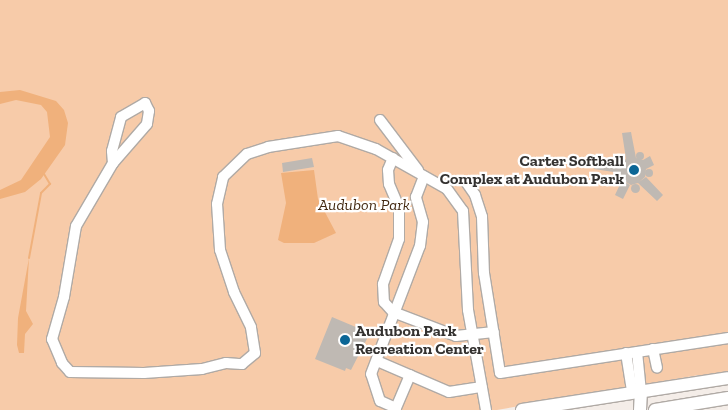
<!DOCTYPE html>
<html>
<head>
<meta charset="utf-8">
<style>
  body { margin:0 }
  #map { position:relative; width:728px; height:410px; overflow:hidden; background:#f4ede8; font-family:"Zilla Slab",serif }
  div>[style] { position:absolute }
  [style*='--x'] { left:calc(var(--x)*1px); top:calc(var(--y)*1px); width:calc(var(--w)*1px); rotate:calc(var(--a)*1deg) }
  .green>* { inset:0; background:#f7cba9 }
  .water>* { inset:0; background:#f0b17c }
  .stream>* { height:2px; margin:-1px; padding:0 1px; transform-origin:1px; border-radius:1px; background:#f0b17c }
  .building>* { inset:0; background:#bfb9b3 }
  .round { border-radius:50% }
  .roads { filter:drop-shadow(1px 0 #b0aaa5) drop-shadow(-1px 0 #b0aaa5) drop-shadow(0 1px #b0aaa5) drop-shadow(0 -1px #b0aaa5) }
  .minor>* { height:10px; margin:-5px; padding:0 5px; transform-origin:5px; border-radius:5px; background:#fff }
  .major>* { height:12px; margin:-6px; padding:0 6px; transform-origin:6px; border-radius:6px; background:#fff }
  .dots>* { width:14px; height:14px; translate:-50% -50%; box-sizing:border-box; border:2px solid #fff; border-radius:50% }
  span { translate:-50% -50%; white-space:nowrap; text-align:center; line-height:1.15; -webkit-text-stroke:4.5px #fff; paint-order:stroke }
  .poi-label { font-size:16px; color:#343230; font-weight:700 }
  .right { translate:-100% -50%; text-align:right }
  .left { translate:0 -50%; text-align:left }
  .park-label { font-size:16px; color:#442a13; font-style:italic }
</style>
</head>
<body>
<div id="map">
  <div class="green">
    <div style="clip-path:polygon(0 0,728px 0,728px 375px,699px 375px,497px 410px,0 410px)"></div>
  </div>
  <div class="water">
    <div style="clip-path:polygon(20px 90px,56px 101px,64px 110px,68px 123px,65px 145px,41px 179px,25px 192px,0 199px,0 190px,21px 180px,50px 137px,47px 112px,41px 105px,16px 100px,0 104px,0 92px)"></div>
    <div style="clip-path:polygon(314px 170px,318px 199px,336px 233px,314px 243px,284px 243px,278px 240px,286px 203px,281px 173px)"></div>
    <div style="clip-path:polygon(29px 258px,26px 311px,33px 324px,25px 334px,24px 353px,19px 353px,17px 345px,18px 318px)"></div>
  </div>
  <div class="stream">
    <div style="--x:29;--y:258;--w:66;--a:-79.5"></div>
    <div style="--x:41;--y:193;--w:13;--a:-45"></div>
    <div style="--x:50;--y:184;--w:12;--a:-121"></div>
  </div>
  <div class="building">
    <div style="clip-path:polygon(631px 132px,636px 158px,643px 160px,647px 168px,643px 160px,650px 156px,654px 165px,646px 169px,645px 177px,639px 182px,646px 177px,663px 195px,657px 201px,638px 183px,631px 185px,622px 180px,620px 173px,594px 169px,596px 160px,620px 164px,620px 172px,620px 164px,626px 159px,622px 133px)"></div>
    <div class="round" style="left:636px;top:152px;width:8px;height:8px"></div>
    <div class="round" style="left:615.5px;top:154.5px;width:9px;height:9px"></div>
    <div style="clip-path:polygon(312px 158px,314px 167px,283px 172px,282px 163px)"></div>
    <div class="round" style="left:645px;top:169px;width:8px;height:8px"></div>
    <div class="round" style="left:612.5px;top:173.5px;width:9px;height:9px"></div>
    <div style="clip-path:polygon(622px 180px,630px 185px,623px 199px,615px 195px)"></div>
    <div class="round" style="left:630.5px;top:183.5px;width:9px;height:9px"></div>
    <div style="clip-path:polygon(332px 317px,370px 333px,351px 370px,346px 368px,345px 371px,315px 359px)"></div>
  </div>
  <div class="roads">
    <div class="minor">
      <div style="--x:380;--y:120;--w:63;--a:52.8"></div>
      <div style="--x:393;--y:158;--w:13;--a:113"></div>
      <div style="--x:388;--y:170;--w:14;--a:86"></div>
      <div style="--x:389;--y:184;--w:26;--a:67"></div>
      <div style="--x:399;--y:208;--w:31;--a:90"></div>
      <div style="--x:399;--y:239;--w:48;--a:109.6"></div>
      <div style="--x:383;--y:284;--w:18;--a:87"></div>
      <div style="--x:384;--y:302;--w:13;--a:48"></div>
      <div style="--x:393;--y:312;--w:67;--a:20.9"></div>
      <div style="--x:456;--y:336;--w:38;--a:-6"></div>
      <div style="--x:113;--y:163;--w:12;--a:-95"></div>
      <div style="--x:112;--y:151;--w:35;--a:-75"></div>
      <div style="--x:121;--y:117;--w:28;--a:-30"></div>
      <div style="--x:145;--y:103;--w:9;--a:63"></div>
      <div style="--x:149;--y:111;--w:13;--a:99"></div>
      <div style="--x:147;--y:124;--w:52;--a:131.1"></div>
      <div style="--x:113;--y:163;--w:73;--a:120.4"></div>
      <div style="--x:76;--y:226;--w:72;--a:99.6"></div>
      <div style="--x:64;--y:297;--w:44;--a:105.9"></div>
      <div style="--x:52;--y:339;--w:26;--a:67"></div>
      <div style="--x:62;--y:363;--w:12;--a:48"></div>
      <div style="--x:70;--y:372;--w:74;--a:0.8"></div>
      <div style="--x:144;--y:373;--w:58;--a:-3.9"></div>
      <div style="--x:202;--y:369;--w:25;--a:-14"></div>
      <div style="--x:226;--y:363;--w:16;--a:4"></div>
      <div style="--x:242;--y:364;--w:17;--a:-40"></div>
      <div style="--x:255;--y:353;--w:26;--a:-99"></div>
      <div style="--x:251;--y:327;--w:39;--a:-116"></div>
      <div style="--x:234;--y:292;--w:44;--a:-108.4"></div>
      <div style="--x:220;--y:250;--w:46;--a:-93.7"></div>
      <div style="--x:217;--y:204;--w:28;--a:-77"></div>
      <div style="--x:223;--y:177;--w:33;--a:-44"></div>
      <div style="--x:247;--y:154;--w:22;--a:-18"></div>
      <div style="--x:268;--y:147;--w:71;--a:-8.9"></div>
      <div style="--x:338;--y:136;--w:40;--a:18.9"></div>
      <div style="--x:376;--y:149;--w:81;--a:29.4"></div>
      <div style="--x:447;--y:189;--w:27;--a:54"></div>
      <div style="--x:463;--y:211;--w:99;--a:87.1"></div>
      <div style="--x:468;--y:310;--w:102;--a:79.8"></div>
      <div style="--x:466;--y:182;--w:16;--a:55"></div>
      <div style="--x:475;--y:195;--w:23;--a:72"></div>
      <div style="--x:482;--y:217;--w:56;--a:88"></div>
      <div style="--x:484;--y:273;--w:101;--a:80.9"></div>
      <div style="--x:500;--y:373;--w:231;--a:-8.7"></div>
      <div style="--x:653;--y:349;--w:19;--a:78"></div>
      <div style="--x:626;--y:353;--w:37;--a:81"></div>
      <div style="--x:632;--y:390;--w:9;--a:13"></div>
      <div style="--x:641;--y:392;--w:40;--a:-95.7"></div>
      <div style="--x:377;--y:361;--w:78;--a:23.3"></div>
      <div style="--x:449;--y:392;--w:33;--a:-9"></div>
      <div style="--x:410;--y:375;--w:36;--a:113"></div>
      <div style="--x:396;--y:408;--w:17;--a:-156"></div>
      <div style="--x:380;--y:401;--w:28;--a:-108"></div>
      <div style="--x:371;--y:374;--w:137;--a:-69.1"></div>
      <div style="--x:420;--y:246;--w:24;--a:-83"></div>
      <div style="--x:423;--y:222;--w:26;--a:-106"></div>
      <div style="--x:416;--y:197;--w:22;--a:-69"></div>
    </div>
    <div class="major">
      <div style="--x:522;--y:410;--w:208;--a:-8.8"></div>
      <div style="--x:640;--y:410;--w:18;--a:-87"></div>
      <div style="--x:655;--y:410;--w:74;--a:-9.3"></div>
    </div>
  </div>
  <div class="dots">
    <div style="left:634px;top:170px;background:#0b6696"></div>
    <div style="left:345px;top:340px;background:#0b6696"></div>
  </div>
  <div class="poi-label">
    <span class="right" style="left:624px;top:170px">Carter Softball<br>Complex at Audubon Park</span>
    <span class="left" style="left:355px;top:340px">Audubon Park<br>Recreation Center</span>
  </div>
  <div class="park-label">
    <span style="left:364px;top:205px">Audubon Park</span>
  </div>
</div>
</body>
</html>
